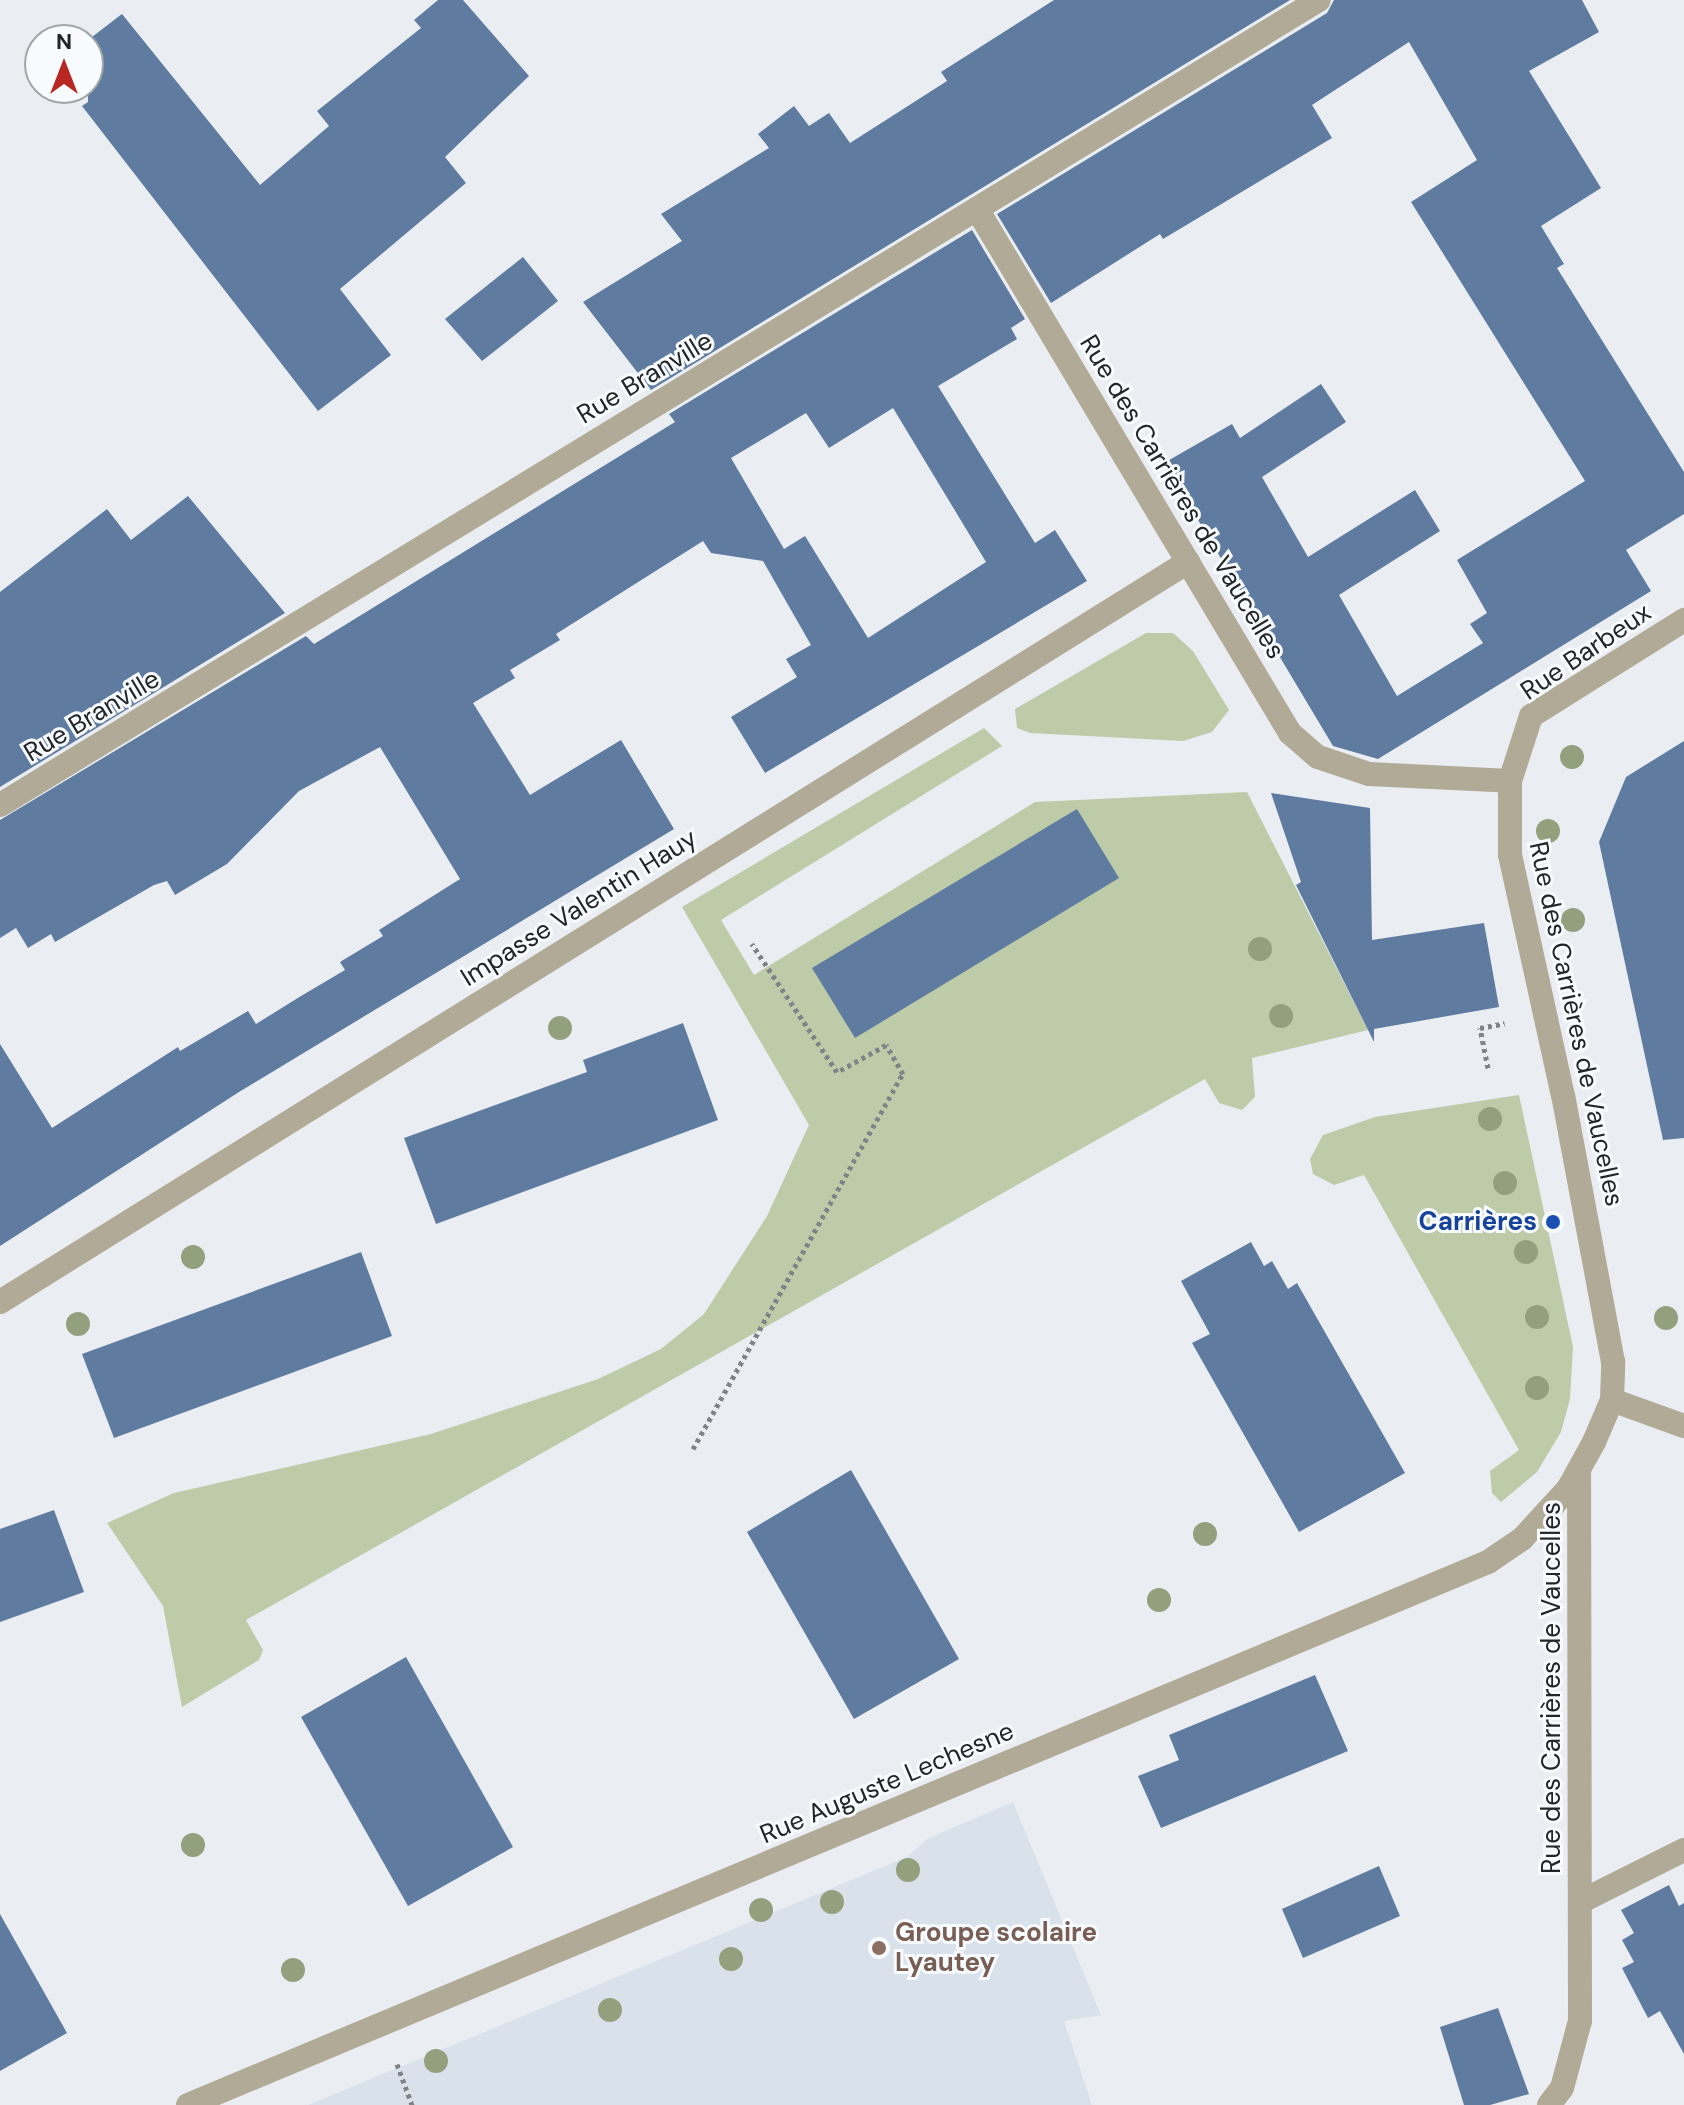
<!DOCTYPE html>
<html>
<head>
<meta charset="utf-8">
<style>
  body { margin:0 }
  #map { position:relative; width:1684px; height:2105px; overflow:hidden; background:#eaeef2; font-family:"DM Sans",sans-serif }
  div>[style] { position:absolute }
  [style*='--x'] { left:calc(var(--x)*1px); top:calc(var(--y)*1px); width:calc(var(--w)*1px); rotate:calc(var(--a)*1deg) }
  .built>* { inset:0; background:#d9e1eb }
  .green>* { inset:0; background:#bdcba9 }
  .building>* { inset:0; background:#5f7ca0 }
  .path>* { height:5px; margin-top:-2.5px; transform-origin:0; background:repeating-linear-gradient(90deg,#818487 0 4px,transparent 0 8px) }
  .minor>* { height:24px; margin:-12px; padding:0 12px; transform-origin:12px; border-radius:12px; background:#b0aa96 }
  .trees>* { width:24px; height:24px; margin:-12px; border-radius:50%; background:#93a07d }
  .dots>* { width:22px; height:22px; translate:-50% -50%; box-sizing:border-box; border:4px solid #f8fbfe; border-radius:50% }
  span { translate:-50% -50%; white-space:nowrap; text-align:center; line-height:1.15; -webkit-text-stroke:6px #f8fbfe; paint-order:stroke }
  .street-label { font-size:26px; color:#222425 }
  .transit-label { font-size:26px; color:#164399; font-weight:700 }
  .right { translate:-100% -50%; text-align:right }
  .education-label { font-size:26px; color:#785e54; font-weight:700 }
  .left { translate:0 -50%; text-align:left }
  .north { position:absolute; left:24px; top:24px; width:80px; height:80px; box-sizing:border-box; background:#f8fbfe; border:2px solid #a2a5a7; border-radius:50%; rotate:0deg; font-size:22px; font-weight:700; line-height:32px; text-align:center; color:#222425 }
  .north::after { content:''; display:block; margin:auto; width:28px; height:36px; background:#b72822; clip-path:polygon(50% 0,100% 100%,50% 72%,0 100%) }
</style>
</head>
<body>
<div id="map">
  <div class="built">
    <div style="clip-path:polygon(1013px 1802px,1101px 2015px,1064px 2021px,1092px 2105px,308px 2105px,907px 1857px,929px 1838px)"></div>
  </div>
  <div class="green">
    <div style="clip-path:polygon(1146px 633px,1173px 633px,1193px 651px,1229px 710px,1212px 732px,1183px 741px,1030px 733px,1017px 728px,1015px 709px)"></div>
    <div style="clip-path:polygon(984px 728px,1002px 746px,721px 920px,754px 975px,1035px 802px,1247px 792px,1368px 1030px,1252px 1058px,1255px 1097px,1242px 1110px,1219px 1103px,1205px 1079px,246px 1620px,263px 1650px,259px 1660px,182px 1707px,163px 1606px,107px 1523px,174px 1493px,431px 1434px,598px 1379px,661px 1349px,704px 1314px,767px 1216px,809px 1125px,682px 907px)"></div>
    <div style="clip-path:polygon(1519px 1095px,1573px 1347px,1570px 1399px,1561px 1432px,1537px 1472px,1501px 1502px,1492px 1493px,1490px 1471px,1519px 1450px,1364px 1175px,1334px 1185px,1313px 1174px,1310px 1159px,1323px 1135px,1375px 1117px)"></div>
  </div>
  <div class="building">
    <div style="clip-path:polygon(438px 0,463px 0,529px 76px,445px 157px,466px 183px,340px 289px,391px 355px,318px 411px,82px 106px,88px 102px,88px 40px,122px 14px,260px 185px,329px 126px,317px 111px,421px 28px,414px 20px)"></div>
    <div style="clip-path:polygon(1054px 0,1290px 0,651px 390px,583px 302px,682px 241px,661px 214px,769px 148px,758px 134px,794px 106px,809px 126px,829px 113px,850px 143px,947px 81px,941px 72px)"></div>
    <div style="clip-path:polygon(1334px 0,1582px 0,1599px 32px,1529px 71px,1601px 188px,1541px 226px,1564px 264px,1557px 268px,1684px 472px,1684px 514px,1626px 550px,1651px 591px,1378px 759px,1333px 746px,1164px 463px,1232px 424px,1240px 438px,1321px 384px,1346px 422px,1262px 477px,1308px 557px,1415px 490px,1440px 531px,1339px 595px,1397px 696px,1483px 643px,1470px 624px,1487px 613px,1457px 560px,1585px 481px,1411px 202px,1477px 160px,1409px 42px,1312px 105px,1332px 138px,1163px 239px,1160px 234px,1051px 303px,997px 214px,1327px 13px)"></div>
    <div style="clip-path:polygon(evenodd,972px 230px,1025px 319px,1011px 328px,1017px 339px,938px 386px,1035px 543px,1055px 530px,1087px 581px,765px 773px,731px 717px,797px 677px,786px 659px,811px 645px,763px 561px,711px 553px,703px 541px,556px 634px,560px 640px,510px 670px,515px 678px,473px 703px,530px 795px,621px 740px,674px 829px,239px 1092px,0 1246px,0 1044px,52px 1128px,178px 1047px,180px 1051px,248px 1011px,256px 1024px,301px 996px,345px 970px,340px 962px,383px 936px,379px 930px,460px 879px,380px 747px,299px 791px,227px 864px,175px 895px,167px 881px,154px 885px,55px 942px,51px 934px,28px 948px,16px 928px,0 938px,0 820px,306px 636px,314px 644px,675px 422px,669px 414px,972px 230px,893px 408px,986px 562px,868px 638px,805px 536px,784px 549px,731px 458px,806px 413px,829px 448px,893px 408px)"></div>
    <div style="clip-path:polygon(523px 257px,558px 301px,482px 361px,445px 319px)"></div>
    <div style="clip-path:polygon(188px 496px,285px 613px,0 787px,0 592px,107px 509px,131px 540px)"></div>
    <div style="clip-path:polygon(1684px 741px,1684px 1138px,1663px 1140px,1599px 842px,1626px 777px)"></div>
    <div style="clip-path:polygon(1271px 793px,1370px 808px,1372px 940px,1484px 923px,1499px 1007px,1374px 1029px,1374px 1042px,1296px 885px,1301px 882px)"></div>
    <div style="clip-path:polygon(1077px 809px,1119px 878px,855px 1038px,812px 968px)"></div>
    <div style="clip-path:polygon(683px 1023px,718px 1120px,436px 1224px,404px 1138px,587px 1072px,583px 1060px)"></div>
    <div style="clip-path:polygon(1251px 1242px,1264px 1266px,1272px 1261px,1288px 1289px,1297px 1283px,1405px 1473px,1299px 1532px,1192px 1343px,1210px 1334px,1181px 1281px)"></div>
    <div style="clip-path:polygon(361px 1252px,392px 1336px,114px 1438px,82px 1354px)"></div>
    <div style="clip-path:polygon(851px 1470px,959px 1659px,854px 1719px,747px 1532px)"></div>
    <div style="clip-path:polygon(54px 1510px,84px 1592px,0 1622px,0 1529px)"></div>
    <div style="clip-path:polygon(406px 1657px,513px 1847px,408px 1906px,301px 1717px)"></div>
    <div style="clip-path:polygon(1315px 1675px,1348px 1751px,1161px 1828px,1138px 1776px,1179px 1760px,1169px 1735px)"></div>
    <div style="clip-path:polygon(1379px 1866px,1400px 1916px,1303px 1958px,1282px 1909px)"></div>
    <div style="clip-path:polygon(1669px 1885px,1679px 1906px,1684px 1903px,1684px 2054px,1660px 2011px,1648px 2018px,1622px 1968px,1634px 1962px,1622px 1940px,1634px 1933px,1621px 1910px)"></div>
    <div style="clip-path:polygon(0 1914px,67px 2033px,0 2071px)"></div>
    <div style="clip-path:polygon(1498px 2008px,1529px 2094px,1490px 2105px,1464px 2105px,1440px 2027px)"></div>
  </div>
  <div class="path">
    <div style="--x:1488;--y:1068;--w:41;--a:-101.3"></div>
    <div style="--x:1480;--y:1028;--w:25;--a:-11"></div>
    <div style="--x:693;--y:1449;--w:430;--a:-60.8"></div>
    <div style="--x:903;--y:1074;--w:34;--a:-120"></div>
    <div style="--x:886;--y:1045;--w:56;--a:151.1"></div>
    <div style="--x:837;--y:1072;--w:154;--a:-123.6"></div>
    <div style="--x:397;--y:2064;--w:44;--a:69.9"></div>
  </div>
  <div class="minor">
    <div style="--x:977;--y:209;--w:610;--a:59.15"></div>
    <div style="--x:1290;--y:733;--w:37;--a:41"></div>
    <div style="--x:1318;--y:757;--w:54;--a:18.4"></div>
    <div style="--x:1369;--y:774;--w:141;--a:2.8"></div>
    <div style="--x:0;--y:805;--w:1545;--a:-31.4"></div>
    <div style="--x:0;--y:1302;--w:1400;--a:-31.92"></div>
    <div style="--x:1612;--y:1400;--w:77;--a:19.9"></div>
    <div style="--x:1582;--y:1901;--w:114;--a:-26.6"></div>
    <div style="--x:188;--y:2105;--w:1409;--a:-22.67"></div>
    <div style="--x:1488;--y:1562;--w:41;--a:-34.1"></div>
    <div style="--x:1522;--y:1539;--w:68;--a:-47.4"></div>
    <div style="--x:1568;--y:1489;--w:54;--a:-61"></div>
    <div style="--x:1594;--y:1442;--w:46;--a:-66.8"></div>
    <div style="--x:1612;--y:1400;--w:38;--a:-88"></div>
    <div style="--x:1613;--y:1362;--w:271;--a:-100.6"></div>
    <div style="--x:1563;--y:1096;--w:247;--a:-102.4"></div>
    <div style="--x:1510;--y:855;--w:74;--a:-90"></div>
    <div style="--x:1510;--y:781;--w:68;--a:-72.1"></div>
    <div style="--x:1531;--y:716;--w:181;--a:-32.1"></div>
    <div style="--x:1549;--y:2105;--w:21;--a:-53"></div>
    <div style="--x:1562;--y:2088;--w:69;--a:-75"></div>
    <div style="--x:1580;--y:2021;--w:550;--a:-90.1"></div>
  </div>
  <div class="trees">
    <div style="left:1572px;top:757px"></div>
    <div style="left:1548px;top:831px"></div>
    <div style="left:1573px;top:920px"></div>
    <div style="left:1260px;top:949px"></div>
    <div style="left:1281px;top:1016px"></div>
    <div style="left:560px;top:1028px"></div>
    <div style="left:1490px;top:1119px"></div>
    <div style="left:1505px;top:1183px"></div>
    <div style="left:1526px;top:1252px"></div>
    <div style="left:193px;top:1257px"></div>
    <div style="left:1537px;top:1317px"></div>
    <div style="left:1666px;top:1318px"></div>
    <div style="left:78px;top:1324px"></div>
    <div style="left:1537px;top:1388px"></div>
    <div style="left:1205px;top:1534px"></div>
    <div style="left:1159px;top:1600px"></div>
    <div style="left:193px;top:1845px"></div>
    <div style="left:908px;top:1870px"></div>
    <div style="left:832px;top:1902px"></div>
    <div style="left:761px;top:1910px"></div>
    <div style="left:731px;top:1959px"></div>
    <div style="left:293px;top:1970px"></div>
    <div style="left:610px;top:2010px"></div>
    <div style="left:436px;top:2061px"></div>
  </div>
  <div class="dots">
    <div style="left:1553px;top:1222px;background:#1a4fb4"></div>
    <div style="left:879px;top:1948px;background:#8d6e63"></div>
  </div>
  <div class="street-label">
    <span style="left:645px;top:378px;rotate:-31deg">Rue Branville</span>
    <span style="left:1182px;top:497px;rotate:59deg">Rue des Carrières de Vaucelles</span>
    <span style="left:1586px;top:652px;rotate:-34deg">Rue Barbeux</span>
    <span style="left:92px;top:716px;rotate:-31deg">Rue Branville</span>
    <span style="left:579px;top:908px;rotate:-32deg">Impasse Valentin Hauy</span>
    <span style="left:1576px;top:1024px;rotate:78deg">Rue des Carrières de Vaucelles</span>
    <span style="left:1552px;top:1688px;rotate:-90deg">Rue des Carrières de Vaucelles</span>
    <span style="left:887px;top:1783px;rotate:-23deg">Rue Auguste Lechesne</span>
  </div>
  <div class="transit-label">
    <span class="right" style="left:1537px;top:1222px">Carrières</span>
  </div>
  <div class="education-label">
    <span class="left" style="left:895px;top:1948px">Groupe scolaire<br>Lyautey</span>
  </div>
  <div class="north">N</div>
</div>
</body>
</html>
